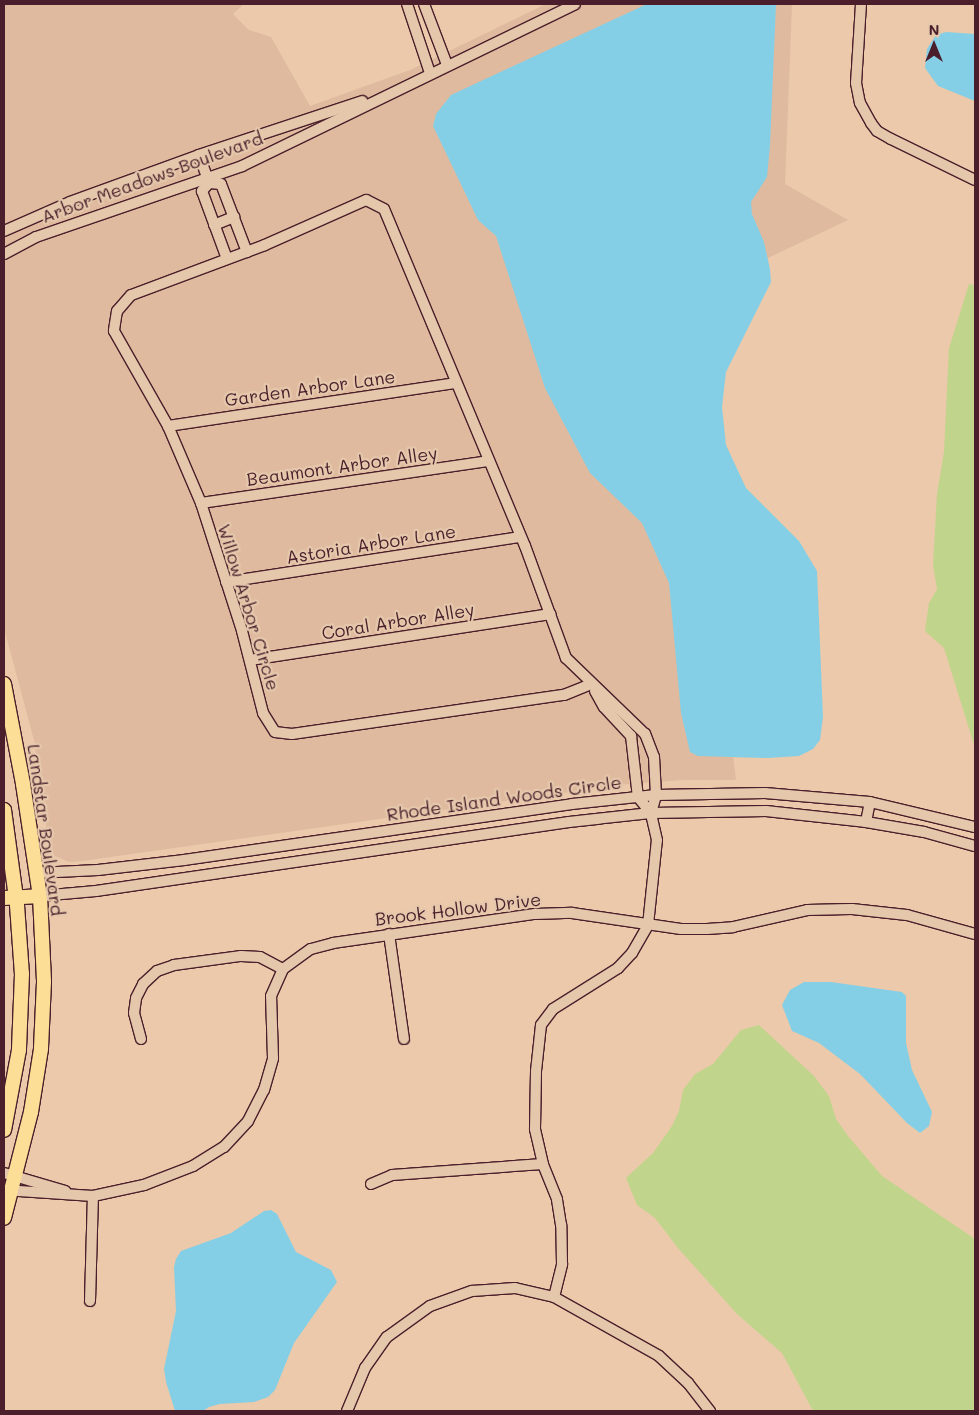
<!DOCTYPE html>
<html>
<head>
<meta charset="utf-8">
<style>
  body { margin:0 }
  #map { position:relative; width:979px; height:1415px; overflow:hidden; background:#ebc9aa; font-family:Mali,sans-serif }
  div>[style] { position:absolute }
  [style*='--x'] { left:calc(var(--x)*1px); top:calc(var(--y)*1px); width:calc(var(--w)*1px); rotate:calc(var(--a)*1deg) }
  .built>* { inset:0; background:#dfba9e }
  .green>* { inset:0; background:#c0d58b }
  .water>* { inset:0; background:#85cfe6 }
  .roads { filter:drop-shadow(1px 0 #4a1f2b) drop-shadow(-1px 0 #4a1f2b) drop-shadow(0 1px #4a1f2b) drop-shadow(0 -1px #4a1f2b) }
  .minor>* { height:10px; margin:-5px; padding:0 5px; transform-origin:5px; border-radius:5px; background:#e5c8ac }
  .major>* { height:14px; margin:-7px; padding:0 7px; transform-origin:7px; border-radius:7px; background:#fcde96 }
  span { translate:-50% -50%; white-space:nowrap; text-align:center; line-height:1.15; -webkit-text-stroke:4.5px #e5c8ac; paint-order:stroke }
  .street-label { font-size:18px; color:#4a1f2b }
  .frame { position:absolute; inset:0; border:5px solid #4a1f2b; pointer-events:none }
  .north { position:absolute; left:909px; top:20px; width:50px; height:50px; -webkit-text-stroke:4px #e5c8ac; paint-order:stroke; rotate:0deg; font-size:14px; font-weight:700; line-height:20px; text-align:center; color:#4a1f2b }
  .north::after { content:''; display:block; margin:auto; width:18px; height:22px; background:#4a1f2b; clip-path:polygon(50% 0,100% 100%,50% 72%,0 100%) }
</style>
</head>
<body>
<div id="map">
  <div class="built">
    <div style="clip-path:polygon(4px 4px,244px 4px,233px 14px,249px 30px,271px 37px,310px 106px,410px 70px,546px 4px,792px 4px,785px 184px,848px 220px,677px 301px,736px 780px,684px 780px,627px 784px,82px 861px,69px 862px,55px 856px,49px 845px,34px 740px,4px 628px)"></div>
  </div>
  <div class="green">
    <div style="clip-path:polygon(969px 284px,975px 285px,975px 748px,944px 648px,925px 631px,929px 603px,937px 589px,933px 565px,937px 494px,944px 452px,949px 348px)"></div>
    <div style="clip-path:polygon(759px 1025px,814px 1076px,829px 1096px,836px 1119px,848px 1136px,882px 1176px,975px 1239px,975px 1411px,813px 1411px,782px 1353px,737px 1314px,678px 1248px,655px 1218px,637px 1205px,626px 1178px,653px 1153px,672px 1126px,679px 1111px,683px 1090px,695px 1074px,713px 1064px,741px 1030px)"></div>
  </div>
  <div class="water">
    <div style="clip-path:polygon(647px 4px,776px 4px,770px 146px,767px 177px,751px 202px,752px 214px,764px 242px,770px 269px,771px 282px,726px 372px,722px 407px,726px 445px,746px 488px,799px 541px,817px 571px,823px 717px,820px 740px,813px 749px,799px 756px,768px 758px,698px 756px,690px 752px,681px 713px,669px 583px,642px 523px,590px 473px,545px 388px,496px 236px,478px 220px,433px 126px,436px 114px,451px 95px)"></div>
    <div style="clip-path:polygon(946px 32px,975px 34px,975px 101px,938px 86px,925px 68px,927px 49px,936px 35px)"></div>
    <div style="clip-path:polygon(804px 982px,831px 982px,902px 992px,906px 996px,906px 1043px,912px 1070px,932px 1112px,929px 1126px,920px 1133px,907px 1123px,860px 1074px,819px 1043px,792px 1031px,782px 1005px,790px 990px)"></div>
    <div style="clip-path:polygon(271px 1210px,277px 1214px,296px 1252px,331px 1270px,337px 1282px,294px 1343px,275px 1390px,268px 1397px,254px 1402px,220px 1404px,209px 1407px,203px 1411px,175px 1411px,166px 1382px,164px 1369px,176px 1311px,174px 1267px,176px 1259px,181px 1251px,231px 1233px,264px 1211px)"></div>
  </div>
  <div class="roads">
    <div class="minor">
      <div style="--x:407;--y:4;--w:73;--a:71.6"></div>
      <div style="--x:424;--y:4;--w:65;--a:69.3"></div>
      <div style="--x:861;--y:4;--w:79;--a:93.6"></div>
      <div style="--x:856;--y:83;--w:20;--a:79"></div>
      <div style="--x:860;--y:103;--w:23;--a:61"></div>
      <div style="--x:871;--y:123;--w:10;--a:53"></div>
      <div style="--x:877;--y:131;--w:16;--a:30"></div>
      <div style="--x:891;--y:139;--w:93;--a:26"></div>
      <div style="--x:199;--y:155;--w:30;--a:70"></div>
      <div style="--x:209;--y:183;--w:11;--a:131"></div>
      <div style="--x:202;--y:191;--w:72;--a:69.8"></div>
      <div style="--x:209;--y:183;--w:12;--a:5"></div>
      <div style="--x:221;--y:184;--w:73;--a:69.1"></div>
      <div style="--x:214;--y:225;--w:22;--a:-22"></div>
      <div style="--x:4;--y:231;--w:72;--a:-23.7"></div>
      <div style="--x:70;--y:202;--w:137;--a:-20"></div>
      <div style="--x:199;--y:155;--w:172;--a:-18.3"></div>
      <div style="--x:4;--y:254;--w:36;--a:-28"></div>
      <div style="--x:36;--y:237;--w:218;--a:-19"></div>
      <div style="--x:242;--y:166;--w:370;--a:-25.9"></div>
      <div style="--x:168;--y:426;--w:290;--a:-8.5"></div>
      <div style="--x:201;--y:503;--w:290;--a:-8.3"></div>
      <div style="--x:226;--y:582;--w:298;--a:-8.7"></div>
      <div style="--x:250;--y:660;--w:304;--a:-8.7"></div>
      <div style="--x:595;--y:691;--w:18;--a:61"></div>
      <div style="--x:604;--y:707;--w:40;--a:47"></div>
      <div style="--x:631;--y:736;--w:61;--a:83.5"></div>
      <div style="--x:638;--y:797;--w:21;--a:51"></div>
      <div style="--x:866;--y:822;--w:20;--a:-79"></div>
      <div style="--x:36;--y:873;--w:62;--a:-2.8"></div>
      <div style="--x:98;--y:870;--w:87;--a:-6.6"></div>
      <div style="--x:184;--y:860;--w:392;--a:-8.2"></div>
      <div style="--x:572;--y:804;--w:84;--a:-6.1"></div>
      <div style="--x:656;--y:795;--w:109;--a:-1.1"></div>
      <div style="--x:765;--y:793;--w:105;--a:4.9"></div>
      <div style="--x:870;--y:802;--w:108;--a:13.4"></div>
      <div style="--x:40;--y:896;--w:56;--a:-5.1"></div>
      <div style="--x:96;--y:891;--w:478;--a:-8.3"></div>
      <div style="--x:569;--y:822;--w:82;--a:-6.3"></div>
      <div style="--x:651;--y:813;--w:115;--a:-1"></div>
      <div style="--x:766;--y:811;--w:101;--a:6.3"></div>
      <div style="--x:866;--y:822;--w:59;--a:9.8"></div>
      <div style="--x:924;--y:832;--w:53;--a:15.4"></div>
      <div style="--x:389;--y:934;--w:106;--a:81.9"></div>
      <div style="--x:141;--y:1039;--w:27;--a:-105"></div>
      <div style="--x:134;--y:1013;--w:15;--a:-82"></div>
      <div style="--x:136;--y:998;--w:16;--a:-63"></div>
      <div style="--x:143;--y:984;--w:19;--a:-43"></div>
      <div style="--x:157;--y:971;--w:18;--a:-19"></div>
      <div style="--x:174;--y:965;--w:68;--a:-7.7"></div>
      <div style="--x:241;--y:956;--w:19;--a:3"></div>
      <div style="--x:260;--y:957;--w:26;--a:28"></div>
      <div style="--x:4;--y:1173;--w:64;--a:16.4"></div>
      <div style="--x:371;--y:1184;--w:23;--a:-23"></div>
      <div style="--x:392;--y:1175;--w:151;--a:-4.2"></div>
      <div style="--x:4;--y:1190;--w:89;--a:3.9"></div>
      <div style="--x:93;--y:1196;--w:52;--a:-12.2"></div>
      <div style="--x:144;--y:1185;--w:53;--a:-21.2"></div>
      <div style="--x:193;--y:1166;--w:36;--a:-32"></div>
      <div style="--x:224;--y:1147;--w:35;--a:-47"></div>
      <div style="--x:248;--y:1121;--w:35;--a:-63"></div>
      <div style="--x:264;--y:1090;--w:33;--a:-74"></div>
      <div style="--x:273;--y:1058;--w:62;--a:-91.8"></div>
      <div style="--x:271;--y:996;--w:30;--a:-66"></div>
      <div style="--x:283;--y:969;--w:34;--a:-36"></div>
      <div style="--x:311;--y:949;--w:23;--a:-15"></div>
      <div style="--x:333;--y:943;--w:204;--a:-8.2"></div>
      <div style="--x:535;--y:914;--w:37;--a:-2"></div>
      <div style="--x:572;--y:913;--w:110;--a:8.4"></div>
      <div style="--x:681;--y:929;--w:26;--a:0"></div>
      <div style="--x:707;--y:929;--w:26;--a:-4"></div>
      <div style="--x:733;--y:927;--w:76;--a:-12.9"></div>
      <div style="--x:807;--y:910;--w:45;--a:-1.3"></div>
      <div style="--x:852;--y:909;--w:55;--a:6.2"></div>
      <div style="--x:907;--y:915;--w:71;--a:15.6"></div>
      <div style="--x:554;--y:1297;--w:34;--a:-76"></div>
      <div style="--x:562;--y:1264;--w:39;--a:-91"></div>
      <div style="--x:561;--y:1225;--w:26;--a:-99"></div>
      <div style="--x:557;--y:1199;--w:38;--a:-112"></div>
      <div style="--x:543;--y:1164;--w:36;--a:-103"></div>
      <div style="--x:535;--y:1129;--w:58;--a:-89"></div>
      <div style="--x:536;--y:1071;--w:46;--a:-83.8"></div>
      <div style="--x:541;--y:1025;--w:20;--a:-53"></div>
      <div style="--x:553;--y:1009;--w:77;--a:-32.2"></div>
      <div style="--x:618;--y:968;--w:21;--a:-47"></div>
      <div style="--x:632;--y:953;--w:32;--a:-60"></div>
      <div style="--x:648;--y:925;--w:85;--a:-84"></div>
      <div style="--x:657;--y:840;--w:28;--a:-103"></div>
      <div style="--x:651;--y:813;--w:19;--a:-74"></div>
      <div style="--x:656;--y:795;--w:38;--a:-93"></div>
      <div style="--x:654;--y:757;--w:25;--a:-111"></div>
      <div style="--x:645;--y:734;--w:110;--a:-136.1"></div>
      <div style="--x:566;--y:658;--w:119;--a:-110.1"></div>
      <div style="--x:525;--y:546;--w:365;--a:-112.7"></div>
      <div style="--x:384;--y:209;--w:20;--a:-153"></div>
      <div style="--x:366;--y:200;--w:111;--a:156"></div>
      <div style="--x:265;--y:245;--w:143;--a:159.5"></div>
      <div style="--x:131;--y:295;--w:21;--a:131"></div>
      <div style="--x:117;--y:311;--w:20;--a:99"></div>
      <div style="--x:114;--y:331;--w:109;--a:60.4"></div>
      <div style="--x:168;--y:426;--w:84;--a:66.8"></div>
      <div style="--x:201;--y:503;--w:134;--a:72.2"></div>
      <div style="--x:242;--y:631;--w:85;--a:75.6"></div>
      <div style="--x:263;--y:713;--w:22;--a:58"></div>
      <div style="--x:275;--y:732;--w:17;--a:7"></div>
      <div style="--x:292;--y:734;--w:275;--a:-8.2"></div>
      <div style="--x:564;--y:695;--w:29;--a:-22"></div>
      <div style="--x:90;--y:1301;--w:105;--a:-88.4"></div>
      <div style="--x:347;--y:1411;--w:47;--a:-67.3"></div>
      <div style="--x:365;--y:1368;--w:38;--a:-55"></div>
      <div style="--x:387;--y:1337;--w:53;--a:-35.8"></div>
      <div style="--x:430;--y:1306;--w:45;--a:-19.7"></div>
      <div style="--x:472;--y:1291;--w:43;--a:-4"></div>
      <div style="--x:515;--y:1288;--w:40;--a:13"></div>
      <div style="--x:554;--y:1297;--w:120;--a:29.3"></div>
      <div style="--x:659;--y:1356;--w:40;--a:43"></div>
      <div style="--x:688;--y:1383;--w:36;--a:52"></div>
    </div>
    <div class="major">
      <div style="--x:4;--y:684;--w:102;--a:79.2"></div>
      <div style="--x:23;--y:784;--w:113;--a:81.4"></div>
      <div style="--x:40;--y:896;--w:86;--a:87.3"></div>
      <div style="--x:44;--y:982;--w:67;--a:92.6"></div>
      <div style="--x:41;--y:1049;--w:64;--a:99"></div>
      <div style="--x:31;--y:1112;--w:109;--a:104.3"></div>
      <div style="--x:4;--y:810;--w:96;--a:82.2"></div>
      <div style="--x:17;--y:905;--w:69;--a:85.9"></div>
      <div style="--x:22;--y:974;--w:76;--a:92.3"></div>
      <div style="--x:19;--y:1050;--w:81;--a:100.6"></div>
      <div style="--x:4;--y:898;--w:36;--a:-3"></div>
    </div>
  </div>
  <div class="street-label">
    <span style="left:152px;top:177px;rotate:-20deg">Arbor Meadows Boulevard</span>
    <span style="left:310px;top:388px;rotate:-8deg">Garden Arbor Lane</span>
    <span style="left:342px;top:466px;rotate:-8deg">Beaumont Arbor Alley</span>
    <span style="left:371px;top:544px;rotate:-9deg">Astoria Arbor Lane</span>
    <span style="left:249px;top:607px;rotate:73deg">Willow Arbor Circle</span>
    <span style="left:398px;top:621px;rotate:-9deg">Coral Arbor Alley</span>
    <span style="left:504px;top:798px;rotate:-8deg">Rhode Island Woods Circle</span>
    <span style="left:46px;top:830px;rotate:82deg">Landstar Boulevard</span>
    <span style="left:458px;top:909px;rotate:-7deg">Brook Hollow Drive</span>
  </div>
  <div class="frame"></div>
  <div class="north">N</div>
</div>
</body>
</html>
